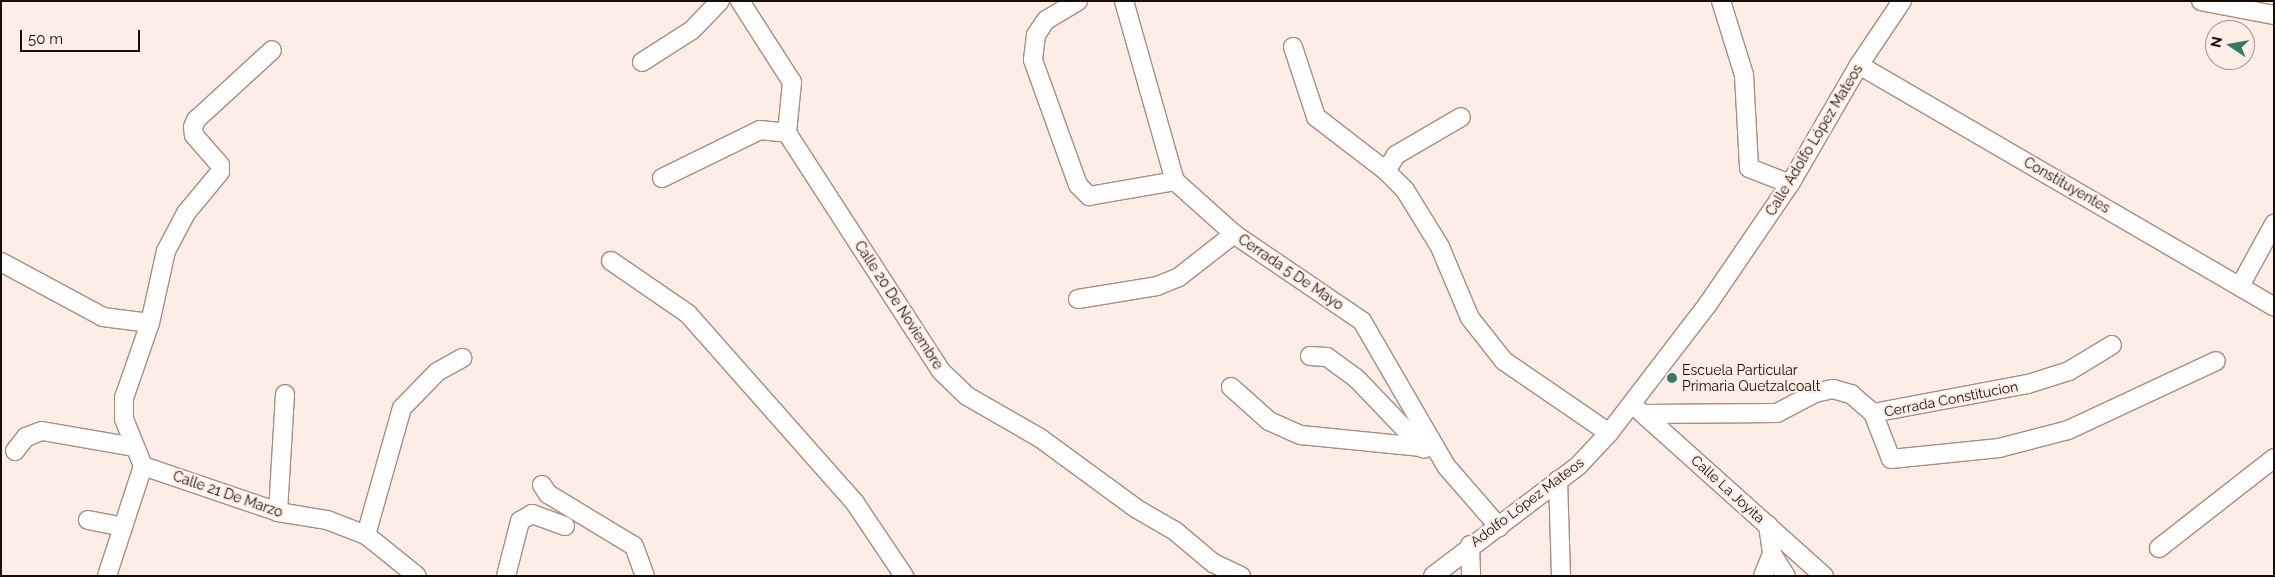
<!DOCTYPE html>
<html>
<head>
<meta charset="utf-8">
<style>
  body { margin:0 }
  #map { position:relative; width:2275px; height:577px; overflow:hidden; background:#fceee6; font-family:Raleway,sans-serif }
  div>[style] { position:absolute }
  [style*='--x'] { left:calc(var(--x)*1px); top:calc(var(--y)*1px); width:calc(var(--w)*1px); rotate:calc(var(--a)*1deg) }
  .roads { filter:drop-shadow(1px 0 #ab8c7a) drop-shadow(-1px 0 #ab8c7a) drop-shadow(0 1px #ab8c7a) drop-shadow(0 -1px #ab8c7a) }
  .minor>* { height:18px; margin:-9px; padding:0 9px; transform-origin:9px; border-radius:9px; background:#fff }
  .dots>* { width:14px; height:14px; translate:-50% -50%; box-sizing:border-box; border:2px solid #fceee6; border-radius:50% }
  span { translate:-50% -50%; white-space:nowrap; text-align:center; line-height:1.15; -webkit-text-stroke:4.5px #fceee6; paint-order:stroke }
  .street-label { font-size:14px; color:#180d06 }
  .poi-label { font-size:14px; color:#180d06 }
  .left { translate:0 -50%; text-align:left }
  .frame { position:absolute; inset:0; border:2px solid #180d06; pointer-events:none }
  .north { position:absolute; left:2205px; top:20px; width:50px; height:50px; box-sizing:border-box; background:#fceee6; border:1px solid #a1948c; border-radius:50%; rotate:282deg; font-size:14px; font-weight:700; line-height:20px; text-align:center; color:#180d06 }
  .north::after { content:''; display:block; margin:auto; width:18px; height:22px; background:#387866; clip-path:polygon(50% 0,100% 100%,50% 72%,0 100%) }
  .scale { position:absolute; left:20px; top:30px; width:120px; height:22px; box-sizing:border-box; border:2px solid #180d06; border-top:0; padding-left:6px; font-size:15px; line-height:18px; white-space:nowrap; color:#180d06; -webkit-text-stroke:4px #fceee6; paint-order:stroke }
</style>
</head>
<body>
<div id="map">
  <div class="roads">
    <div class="minor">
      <div style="--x:740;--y:1;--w:96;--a:57.3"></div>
      <div style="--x:792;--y:82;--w:51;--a:95.6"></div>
      <div style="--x:787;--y:133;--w:283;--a:57.1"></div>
      <div style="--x:941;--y:371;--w:36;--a:44"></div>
      <div style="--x:967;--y:396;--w:84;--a:29.9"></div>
      <div style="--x:1040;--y:438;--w:120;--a:36.2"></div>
      <div style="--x:1137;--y:509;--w:44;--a:30.1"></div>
      <div style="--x:1175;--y:531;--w:50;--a:40.1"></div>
      <div style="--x:1213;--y:563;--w:31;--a:25"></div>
      <div style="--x:1078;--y:1;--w:37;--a:149"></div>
      <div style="--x:1046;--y:20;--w:18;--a:124"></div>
      <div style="--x:1036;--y:35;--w:25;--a:97"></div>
      <div style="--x:1033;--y:60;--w:133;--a:70.2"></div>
      <div style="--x:1078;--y:185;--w:16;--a:45"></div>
      <div style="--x:1089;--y:196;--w:87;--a:-9.9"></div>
      <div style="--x:1124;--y:1;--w:187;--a:74.2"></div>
      <div style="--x:1175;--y:181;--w:79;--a:41.9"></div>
      <div style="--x:1234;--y:234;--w:155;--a:34.2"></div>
      <div style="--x:1362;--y:321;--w:168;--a:59.9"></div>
      <div style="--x:1446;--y:466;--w:81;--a:49"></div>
      <div style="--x:1721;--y:1;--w:77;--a:72.7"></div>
      <div style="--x:1744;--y:75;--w:93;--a:86.9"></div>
      <div style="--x:1749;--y:168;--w:44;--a:21.3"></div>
      <div style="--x:2201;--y:1;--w:74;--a:10.9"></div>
      <div style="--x:1293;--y:47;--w:74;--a:71.8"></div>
      <div style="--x:1316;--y:117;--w:88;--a:37.6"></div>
      <div style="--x:1386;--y:171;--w:27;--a:45"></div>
      <div style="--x:1405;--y:190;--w:67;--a:58.4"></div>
      <div style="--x:1440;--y:247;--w:77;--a:67.1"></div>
      <div style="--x:1470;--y:318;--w:55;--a:51.7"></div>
      <div style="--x:1504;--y:361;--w:127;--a:34.4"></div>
      <div style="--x:642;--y:62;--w:59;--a:-32.6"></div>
      <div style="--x:692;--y:30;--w:40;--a:-46"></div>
      <div style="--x:1859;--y:65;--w:480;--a:30.2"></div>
      <div style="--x:1386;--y:171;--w:19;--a:-58"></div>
      <div style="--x:1396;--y:155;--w:75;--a:-30.3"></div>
      <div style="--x:662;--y:178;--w:109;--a:-26.1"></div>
      <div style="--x:760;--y:130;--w:27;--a:6"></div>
      <div style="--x:611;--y:261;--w:93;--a:34.5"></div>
      <div style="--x:688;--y:314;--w:252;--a:48.5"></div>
      <div style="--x:855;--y:503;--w:88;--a:56.1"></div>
      <div style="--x:1;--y:262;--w:116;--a:28.3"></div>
      <div style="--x:103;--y:317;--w:47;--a:7.3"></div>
      <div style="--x:2240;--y:286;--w:71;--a:-61.3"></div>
      <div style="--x:1078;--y:299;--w:80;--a:-9.3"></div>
      <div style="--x:1157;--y:286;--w:24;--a:-22"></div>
      <div style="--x:1179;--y:277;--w:70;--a:-38"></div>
      <div style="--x:1310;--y:356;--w:17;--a:3"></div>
      <div style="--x:1327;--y:357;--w:36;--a:36"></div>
      <div style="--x:1356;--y:378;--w:98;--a:46.2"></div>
      <div style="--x:1231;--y:387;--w:51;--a:41.8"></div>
      <div style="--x:1269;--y:421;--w:35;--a:24"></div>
      <div style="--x:1301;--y:435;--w:121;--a:5.7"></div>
      <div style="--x:1641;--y:412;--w:246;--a:41.9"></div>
      <div style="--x:1873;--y:413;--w:158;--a:-10.6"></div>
      <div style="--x:2028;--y:384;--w:43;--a:-17.6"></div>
      <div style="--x:2069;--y:371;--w:50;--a:-31.2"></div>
      <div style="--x:1645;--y:414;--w:132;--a:-0.4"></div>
      <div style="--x:1777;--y:413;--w:43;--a:-27.8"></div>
      <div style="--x:1815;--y:393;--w:18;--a:-13"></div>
      <div style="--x:1833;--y:389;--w:19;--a:16"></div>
      <div style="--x:1851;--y:394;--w:29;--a:41"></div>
      <div style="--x:1873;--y:413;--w:49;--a:68.6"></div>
      <div style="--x:1891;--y:459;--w:109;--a:-5.8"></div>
      <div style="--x:1999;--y:448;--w:71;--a:-14.6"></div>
      <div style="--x:2068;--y:430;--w:163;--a:-25"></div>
      <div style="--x:15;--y:451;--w:18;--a:-52"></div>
      <div style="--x:26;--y:437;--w:17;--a:-21"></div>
      <div style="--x:42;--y:431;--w:93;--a:9.9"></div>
      <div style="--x:143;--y:466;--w:143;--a:18.8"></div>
      <div style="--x:278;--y:512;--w:50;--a:9.3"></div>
      <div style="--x:327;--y:520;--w:42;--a:21"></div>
      <div style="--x:366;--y:535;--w:65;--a:38.8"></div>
      <div style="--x:1558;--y:480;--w:96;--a:88.2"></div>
      <div style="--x:542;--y:485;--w:11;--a:56"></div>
      <div style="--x:548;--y:494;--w:100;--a:31.2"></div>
      <div style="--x:634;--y:546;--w:32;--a:70"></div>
      <div style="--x:278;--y:512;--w:118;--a:-86.6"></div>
      <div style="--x:88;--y:520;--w:36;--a:11"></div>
      <div style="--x:1768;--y:525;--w:29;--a:82"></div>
      <div style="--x:1772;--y:554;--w:26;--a:58"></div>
      <div style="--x:366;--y:535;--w:132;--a:-74.2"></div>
      <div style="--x:402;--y:408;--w:50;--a:-45.8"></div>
      <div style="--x:437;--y:372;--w:29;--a:-29"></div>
      <div style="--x:1470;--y:545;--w:31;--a:88"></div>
      <div style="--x:2159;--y:548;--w:146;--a:-38"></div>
      <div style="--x:107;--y:576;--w:116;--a:-71.9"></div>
      <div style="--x:143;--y:466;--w:51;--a:-112"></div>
      <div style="--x:124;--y:419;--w:21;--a:-90"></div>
      <div style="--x:124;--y:398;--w:79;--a:-70.9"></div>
      <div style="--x:150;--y:323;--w:74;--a:-77.5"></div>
      <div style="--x:166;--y:251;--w:43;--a:-62.2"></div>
      <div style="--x:186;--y:213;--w:53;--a:-50.3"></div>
      <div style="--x:220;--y:172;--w:7;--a:-90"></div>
      <div style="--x:220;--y:165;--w:40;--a:-131"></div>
      <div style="--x:194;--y:135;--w:8;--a:-97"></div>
      <div style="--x:193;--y:127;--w:8;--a:-67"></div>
      <div style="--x:196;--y:120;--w:103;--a:-42.6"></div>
      <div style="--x:506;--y:576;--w:57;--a:-75.7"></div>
      <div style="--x:520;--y:521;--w:14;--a:-30"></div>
      <div style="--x:532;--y:514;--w:35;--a:20"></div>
      <div style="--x:1433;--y:576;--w:182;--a:-37.2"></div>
      <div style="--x:1578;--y:466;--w:45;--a:-46.8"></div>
      <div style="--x:1609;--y:433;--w:163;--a:-52.5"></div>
      <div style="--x:1708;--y:304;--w:145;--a:-55.7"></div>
      <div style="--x:1790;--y:184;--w:138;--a:-59.9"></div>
      <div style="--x:1859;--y:65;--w:77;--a:-56.1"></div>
      <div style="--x:1763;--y:576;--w:24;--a:-68"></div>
    </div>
  </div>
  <div class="dots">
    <div style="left:1672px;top:378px;background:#387866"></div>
  </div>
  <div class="street-label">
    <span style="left:1814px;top:140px;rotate:-59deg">Calle Adolfo López Mateos</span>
    <span style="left:2067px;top:185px;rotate:30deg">Constituyentes</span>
    <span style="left:1291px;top:272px;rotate:34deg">Cerrada 5 De Mayo</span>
    <span style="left:899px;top:305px;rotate:57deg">Calle 20 De Noviembre</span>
    <span style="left:1951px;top:399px;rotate:-11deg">Cerrada Constitucion</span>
    <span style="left:1728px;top:489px;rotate:42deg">Calle La Joyita</span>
    <span style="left:228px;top:494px;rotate:19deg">Calle 21 De Marzo</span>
    <span style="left:1527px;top:502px;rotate:-37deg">Adolfo López Mateos</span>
  </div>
  <div class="poi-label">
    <span class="left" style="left:1682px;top:378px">Escuela Particular<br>Primaria Quetzalcoalt</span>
  </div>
  <div class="frame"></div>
  <div class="north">N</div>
  <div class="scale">50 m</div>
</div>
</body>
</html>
